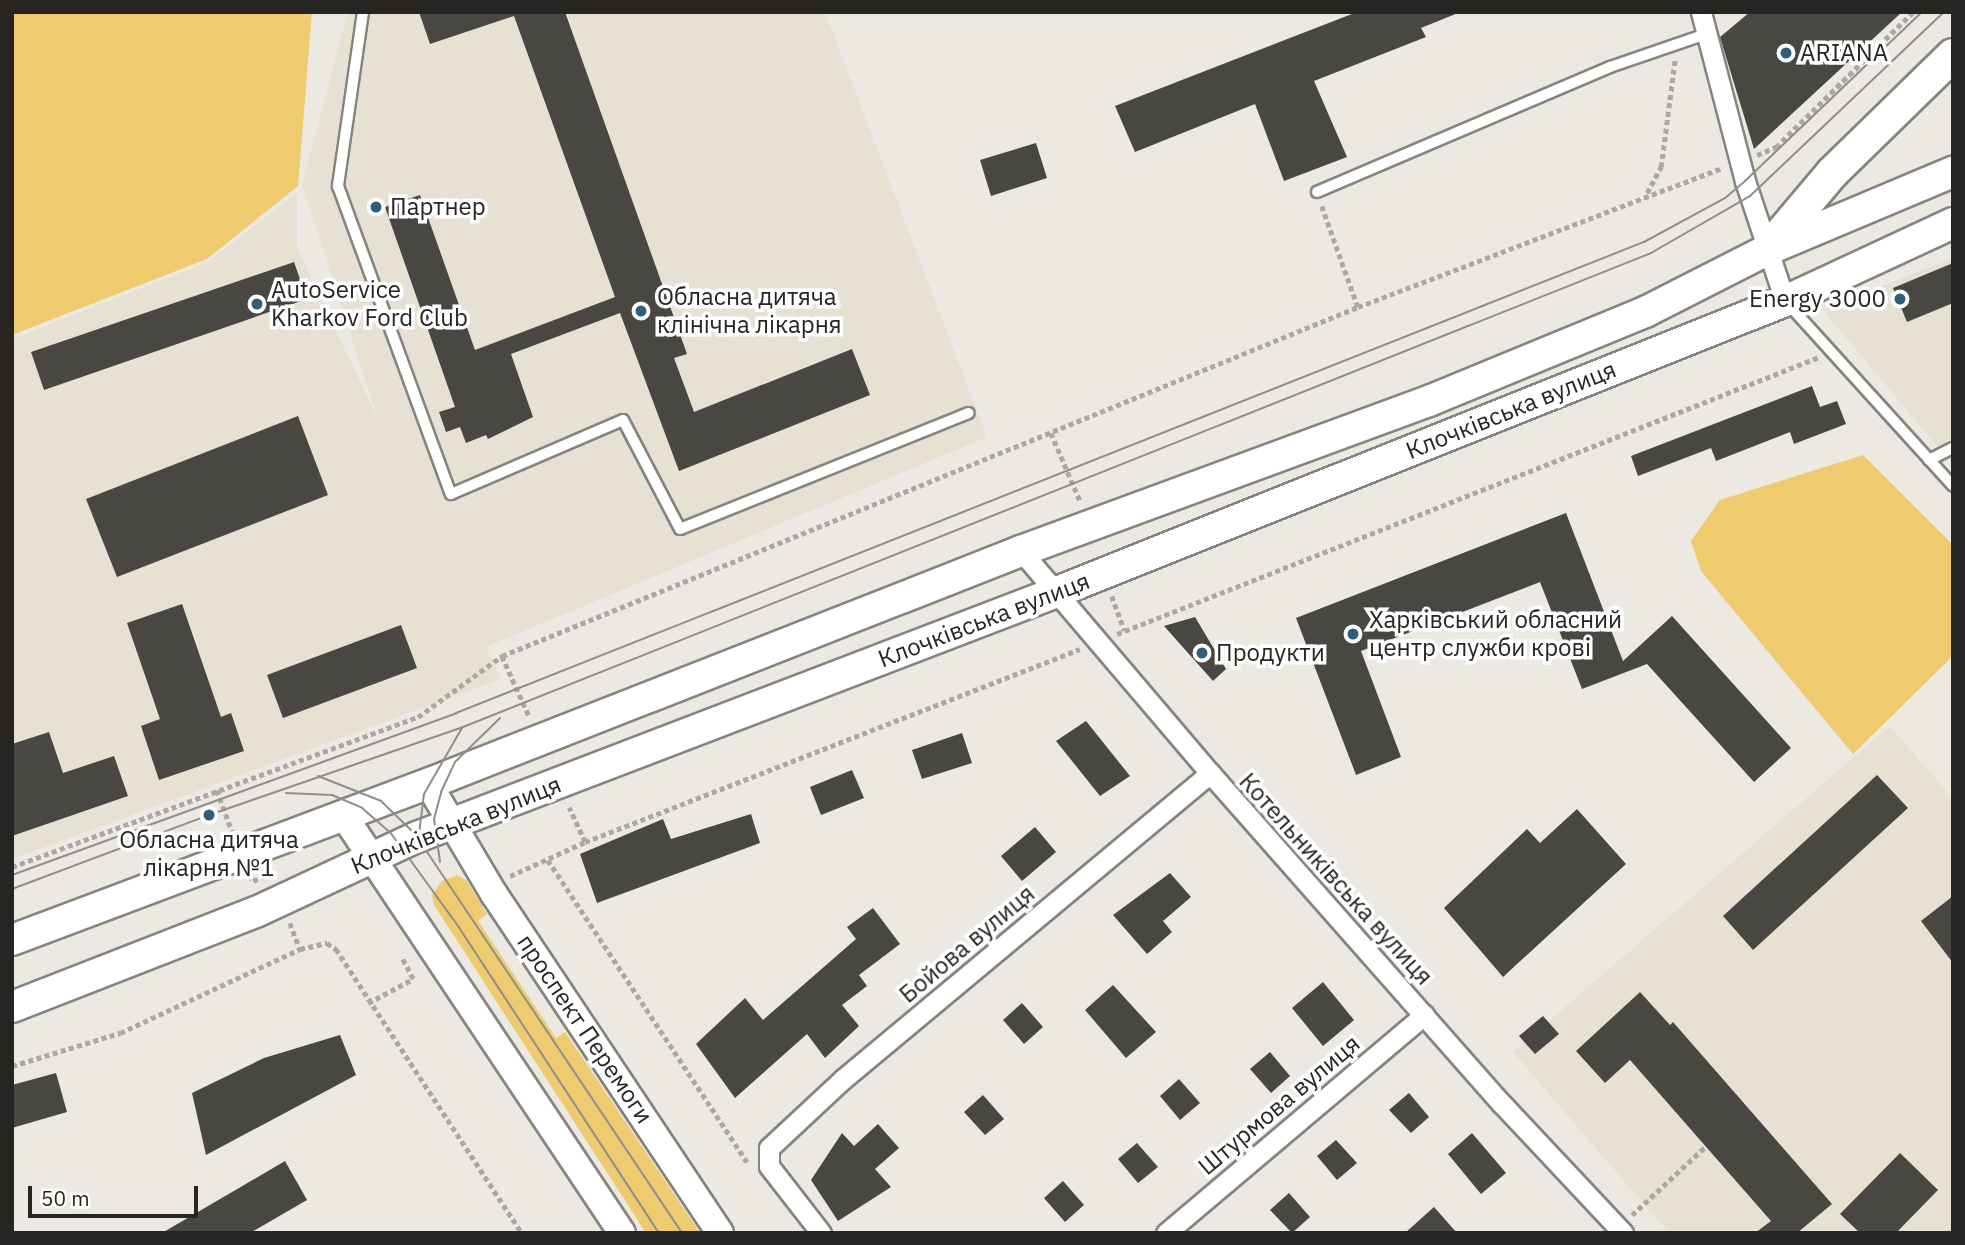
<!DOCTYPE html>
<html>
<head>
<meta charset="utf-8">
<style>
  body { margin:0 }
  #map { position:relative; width:1965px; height:1245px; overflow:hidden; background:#ece9e3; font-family:"IBM Plex Sans",sans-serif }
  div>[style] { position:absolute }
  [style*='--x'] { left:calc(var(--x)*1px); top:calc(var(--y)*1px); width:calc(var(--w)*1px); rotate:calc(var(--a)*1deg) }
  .built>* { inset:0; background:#e6e1d3 }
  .green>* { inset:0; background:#edcb6e }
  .building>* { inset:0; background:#494742 }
  .path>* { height:4.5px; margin-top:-2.25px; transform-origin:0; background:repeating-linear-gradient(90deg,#aaa8a3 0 5px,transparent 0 8.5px) }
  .roads { filter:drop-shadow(2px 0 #86847e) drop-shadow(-2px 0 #86847e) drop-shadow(0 2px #86847e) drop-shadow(0 -2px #86847e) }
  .service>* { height:10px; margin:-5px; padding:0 5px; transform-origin:5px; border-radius:5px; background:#fff }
  .minor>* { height:19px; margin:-9.5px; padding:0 9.5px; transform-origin:9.5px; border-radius:9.5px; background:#fff }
  .secondary>* { height:26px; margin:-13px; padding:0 13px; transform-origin:13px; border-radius:13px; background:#fff }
  .primary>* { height:30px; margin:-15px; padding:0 15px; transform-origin:15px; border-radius:15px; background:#fff }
  .trunk>* { height:32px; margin:-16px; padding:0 16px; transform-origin:16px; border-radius:16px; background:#fff }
  .tram>* { height:2px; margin:-1px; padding:0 1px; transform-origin:1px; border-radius:1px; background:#908e8a }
  .dots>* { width:19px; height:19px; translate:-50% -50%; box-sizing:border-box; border:4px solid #fff; border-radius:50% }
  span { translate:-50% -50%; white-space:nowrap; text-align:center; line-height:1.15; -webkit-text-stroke:7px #fff; paint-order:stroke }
  .poi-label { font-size:24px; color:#262523 }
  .left { translate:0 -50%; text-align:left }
  .right { translate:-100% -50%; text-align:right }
  .street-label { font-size:24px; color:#262523 }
  .frame { position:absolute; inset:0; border:14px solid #262523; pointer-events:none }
  .scale { position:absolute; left:28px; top:1186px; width:170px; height:32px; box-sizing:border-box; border:4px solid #262523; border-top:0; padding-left:9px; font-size:21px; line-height:24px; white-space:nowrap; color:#262523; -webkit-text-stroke:5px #fff; paint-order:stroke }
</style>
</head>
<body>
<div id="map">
  <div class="built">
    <div style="clip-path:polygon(348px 12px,825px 12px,987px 437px,486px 647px,501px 679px,12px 859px,12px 339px,208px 262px,297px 193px,297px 248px,378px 419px,302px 185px)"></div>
    <div style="clip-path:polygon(1953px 258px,1953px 465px,1822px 309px)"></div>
    <div style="clip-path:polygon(1890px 726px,1953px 799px,1953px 1233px,1669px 1233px,1513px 1052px)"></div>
  </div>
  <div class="green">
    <div style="clip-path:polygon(12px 12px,312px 12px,298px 186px,207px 259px,12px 335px)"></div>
    <div style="clip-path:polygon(1863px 455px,1953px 545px,1953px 656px,1853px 754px,1701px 571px,1691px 541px,1720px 500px)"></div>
    <div style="clip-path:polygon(457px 875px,466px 880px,487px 914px,478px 921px,556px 1038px,565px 1032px,700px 1233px,646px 1233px,434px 905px,432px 895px,442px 881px)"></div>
  </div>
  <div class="building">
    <div style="clip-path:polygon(419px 12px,565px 12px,687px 354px,674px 358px,694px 412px,852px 349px,870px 395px,679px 471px,620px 313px,511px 354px,533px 417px,488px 439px,486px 435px,466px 443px,460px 427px,446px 432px,439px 412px,455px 407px,385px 207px,420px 195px,475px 350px,615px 297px,514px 16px,430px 44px)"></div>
    <div style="clip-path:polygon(1357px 12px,1458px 13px,1421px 28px,1426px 37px,1314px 81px,1347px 157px,1284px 181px,1255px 104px,1135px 152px,1115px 106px)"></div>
    <div style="clip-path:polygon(1750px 12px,1902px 12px,1754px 149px,1720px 37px)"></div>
    <div style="clip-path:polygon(1036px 143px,1047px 178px,991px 196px,980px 160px)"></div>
    <div style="clip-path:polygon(294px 262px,307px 299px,44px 390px,31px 352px)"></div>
    <div style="clip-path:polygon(1953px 263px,1953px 303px,1907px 322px,1893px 288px)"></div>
    <div style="clip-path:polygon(1812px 386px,1820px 407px,1837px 401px,1846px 424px,1794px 444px,1790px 432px,1716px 461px,1711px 448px,1638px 476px,1631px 456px)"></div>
    <div style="clip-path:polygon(298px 416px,328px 495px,117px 577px,86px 499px)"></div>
    <div style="clip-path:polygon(1566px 513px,1623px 661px,1672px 616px,1791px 748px,1754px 782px,1647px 664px,1582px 689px,1540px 582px,1361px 651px,1401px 757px,1356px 775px,1296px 618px)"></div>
    <div style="clip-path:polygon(182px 604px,221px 717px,231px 713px,244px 751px,159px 780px,141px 726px,160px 719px,127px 623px)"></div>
    <div style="clip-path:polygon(1195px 617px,1226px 669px,1213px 681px,1164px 626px)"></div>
    <div style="clip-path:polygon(401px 625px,417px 668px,283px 718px,267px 675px)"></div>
    <div style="clip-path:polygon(1086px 721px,1130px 776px,1100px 796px,1056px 741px)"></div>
    <div style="clip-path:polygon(49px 732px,63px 773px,114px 756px,128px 796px,12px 836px,12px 744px)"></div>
    <div style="clip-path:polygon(962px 733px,972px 763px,922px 779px,912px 750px)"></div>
    <div style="clip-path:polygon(852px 770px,864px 798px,821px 815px,810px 787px)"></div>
    <div style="clip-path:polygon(1877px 775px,1908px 808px,1753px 950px,1723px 916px)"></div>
    <div style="clip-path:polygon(1577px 809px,1626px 864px,1503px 977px,1444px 908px,1527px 829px,1540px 843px)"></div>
    <div style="clip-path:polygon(751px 814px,760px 843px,597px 903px,580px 854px,663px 819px,671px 839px)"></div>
    <div style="clip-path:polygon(1035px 827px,1056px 852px,1022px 881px,1001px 856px)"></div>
    <div style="clip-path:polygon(1170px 873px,1191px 897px,1163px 921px,1172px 932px,1147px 954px,1113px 915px)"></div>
    <div style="clip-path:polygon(1953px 896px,1953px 963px,1921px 921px)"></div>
    <div style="clip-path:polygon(873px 908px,900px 944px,859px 975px,867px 986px,842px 1005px,859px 1026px,825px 1058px,807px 1034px,735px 1098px,696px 1044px,745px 998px,763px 1020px,856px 939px,847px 927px)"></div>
    <div style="clip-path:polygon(1323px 982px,1354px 1020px,1323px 1046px,1292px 1008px)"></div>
    <div style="clip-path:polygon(1113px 985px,1156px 1032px,1126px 1058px,1085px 1010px)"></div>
    <div style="clip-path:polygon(1640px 992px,1670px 1025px,1673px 1022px,1832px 1204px,1797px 1233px,1755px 1233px,1771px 1221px,1630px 1060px,1605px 1083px,1576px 1051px)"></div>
    <div style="clip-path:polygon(1022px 1003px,1043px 1027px,1024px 1044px,1003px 1020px)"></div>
    <div style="clip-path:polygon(1543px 1016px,1559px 1034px,1535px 1054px,1519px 1036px)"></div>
    <div style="clip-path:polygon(340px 1035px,356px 1075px,206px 1155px,192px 1093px,264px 1058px)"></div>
    <div style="clip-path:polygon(1270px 1052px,1290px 1076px,1271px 1093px,1250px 1069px)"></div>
    <div style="clip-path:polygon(56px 1073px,67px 1112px,12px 1128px,12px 1085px)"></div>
    <div style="clip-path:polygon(1179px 1079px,1200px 1103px,1180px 1120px,1160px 1096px)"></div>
    <div style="clip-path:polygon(1409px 1093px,1429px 1117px,1411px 1133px,1389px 1110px)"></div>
    <div style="clip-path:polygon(983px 1095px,1004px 1119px,985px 1135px,964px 1112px)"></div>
    <div style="clip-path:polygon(878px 1124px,899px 1148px,875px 1169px,891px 1187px,838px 1221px,811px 1180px,842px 1133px,854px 1146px)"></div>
    <div style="clip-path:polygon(1472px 1133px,1506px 1173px,1481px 1194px,1448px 1154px)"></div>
    <div style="clip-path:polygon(1336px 1140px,1357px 1163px,1337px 1180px,1317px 1156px)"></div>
    <div style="clip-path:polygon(1137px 1143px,1158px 1167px,1138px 1183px,1118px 1159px)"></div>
    <div style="clip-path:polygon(1900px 1153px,1938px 1190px,1896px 1233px,1860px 1233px,1840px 1214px)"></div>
    <div style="clip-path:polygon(285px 1161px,307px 1200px,250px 1233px,162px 1233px)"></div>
    <div style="clip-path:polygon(1063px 1181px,1084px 1205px,1065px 1222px,1044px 1198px)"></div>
    <div style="clip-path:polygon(1289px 1193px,1310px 1217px,1292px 1233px,1270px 1210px)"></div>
    <div style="clip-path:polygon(1434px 1207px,1457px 1233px,1405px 1233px)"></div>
  </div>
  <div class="path">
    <div style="--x:1757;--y:155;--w:21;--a:-23"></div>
    <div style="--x:1776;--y:147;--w:192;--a:-44.6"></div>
    <div style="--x:1647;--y:193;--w:30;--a:-62"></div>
    <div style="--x:1661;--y:167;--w:109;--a:-82.6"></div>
    <div style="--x:1322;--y:206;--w:107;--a:70.4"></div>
    <div style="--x:1051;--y:433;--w:76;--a:66.8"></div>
    <div style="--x:1112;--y:596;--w:37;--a:70"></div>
    <div style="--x:1117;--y:634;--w:755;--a:-21.53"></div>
    <div style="--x:502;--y:656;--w:66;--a:65.8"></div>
    <div style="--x:217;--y:790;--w:44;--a:69.9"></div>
    <div style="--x:585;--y:842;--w:531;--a:-21.3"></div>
    <div style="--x:548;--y:860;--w:362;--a:56.6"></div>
    <div style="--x:12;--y:867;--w:433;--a:-20.3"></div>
    <div style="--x:418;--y:717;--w:104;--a:-36"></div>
    <div style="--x:502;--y:656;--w:924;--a:-22.18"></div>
    <div style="--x:1358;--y:307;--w:390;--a:-20.9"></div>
    <div style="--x:250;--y:875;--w:7;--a:63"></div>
    <div style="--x:253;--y:881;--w:16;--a:-22"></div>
    <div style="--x:510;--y:876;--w:82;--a:-24.4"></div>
    <div style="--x:585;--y:842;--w:38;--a:-115"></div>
    <div style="--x:290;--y:923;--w:28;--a:69"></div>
    <div style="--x:300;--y:949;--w:28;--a:-13"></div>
    <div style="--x:327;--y:943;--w:11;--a:34"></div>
    <div style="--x:336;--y:949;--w:339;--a:56.8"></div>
    <div style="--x:368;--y:1003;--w:51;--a:-28.1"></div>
    <div style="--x:413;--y:979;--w:24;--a:-118"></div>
    <div style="--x:12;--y:1066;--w:113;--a:-17"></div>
    <div style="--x:120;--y:1033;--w:199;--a:-25"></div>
    <div style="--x:1632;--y:1215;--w:101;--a:-43"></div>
  </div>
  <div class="roads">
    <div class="service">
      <div style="--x:363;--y:12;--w:176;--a:98.2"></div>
      <div style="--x:338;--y:186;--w:328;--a:69.9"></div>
      <div style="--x:451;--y:494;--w:187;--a:-23.3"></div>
      <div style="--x:623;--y:420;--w:123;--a:62.4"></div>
      <div style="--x:680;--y:529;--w:311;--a:-21.9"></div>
      <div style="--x:1317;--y:192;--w:319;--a:-23.1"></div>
      <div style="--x:1610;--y:67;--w:102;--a:-19"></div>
      <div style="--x:1789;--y:305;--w:244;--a:47.8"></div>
      <div style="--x:1929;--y:460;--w:27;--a:-27"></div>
    </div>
    <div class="minor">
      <div style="--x:1701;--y:12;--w:175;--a:75.4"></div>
      <div style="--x:1745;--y:181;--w:126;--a:71.6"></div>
      <div style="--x:1021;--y:551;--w:292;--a:49.6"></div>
      <div style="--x:1210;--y:773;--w:441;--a:48.6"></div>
      <div style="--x:1502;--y:1104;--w:177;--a:46.8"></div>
      <div style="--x:821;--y:1233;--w:85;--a:-127.8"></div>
      <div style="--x:769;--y:1166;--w:18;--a:-90"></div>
      <div style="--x:769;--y:1148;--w:101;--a:-43"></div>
      <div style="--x:843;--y:1079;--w:478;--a:-39.8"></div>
      <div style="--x:1166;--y:1233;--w:338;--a:-40.2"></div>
    </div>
    <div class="secondary">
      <div style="--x:428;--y:783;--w:129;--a:59.3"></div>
      <div style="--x:494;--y:894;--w:407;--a:56.3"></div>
      <div style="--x:344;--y:816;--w:501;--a:56.31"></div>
    </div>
    <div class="primary">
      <div style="--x:12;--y:940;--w:466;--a:-20.6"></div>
      <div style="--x:448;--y:776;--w:616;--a:-21.44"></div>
      <div style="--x:1021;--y:551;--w:435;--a:-20.2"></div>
      <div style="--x:1429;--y:401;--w:234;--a:-22.4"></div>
      <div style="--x:1645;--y:312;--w:137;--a:-26.9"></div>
      <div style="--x:1767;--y:250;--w:202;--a:-22.8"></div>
      <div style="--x:12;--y:1007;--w:262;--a:-21.3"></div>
      <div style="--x:256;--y:912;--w:178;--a:-25"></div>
      <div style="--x:417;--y:837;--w:685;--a:-20.95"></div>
      <div style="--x:1057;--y:592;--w:784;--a:-21.79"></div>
      <div style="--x:1785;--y:301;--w:185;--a:-24.9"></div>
    </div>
    <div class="trunk">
      <div style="--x:1767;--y:250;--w:101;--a:-49.8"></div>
      <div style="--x:1832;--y:173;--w:169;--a:-44.3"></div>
    </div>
  </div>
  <div class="tram">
    <div style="--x:318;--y:776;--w:68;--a:21.6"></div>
    <div style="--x:381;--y:801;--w:47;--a:44.1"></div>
    <div style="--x:415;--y:834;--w:480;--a:56.2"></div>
    <div style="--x:286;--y:793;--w:46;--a:2.5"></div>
    <div style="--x:332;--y:795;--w:33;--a:23"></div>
    <div style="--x:362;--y:808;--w:37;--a:41"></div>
    <div style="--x:390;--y:832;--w:116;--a:54.1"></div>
    <div style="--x:458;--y:926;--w:367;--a:56.8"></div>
    <div style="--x:418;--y:842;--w:48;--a:-82.9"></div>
    <div style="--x:424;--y:794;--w:76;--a:-60.1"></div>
    <div style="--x:440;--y:862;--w:43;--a:-97.9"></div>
    <div style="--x:434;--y:819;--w:28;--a:-75"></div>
    <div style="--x:441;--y:792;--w:33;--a:-65"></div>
    <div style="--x:455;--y:762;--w:63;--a:-44.4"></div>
    <div style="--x:12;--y:875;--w:473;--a:-20"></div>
    <div style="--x:456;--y:713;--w:1278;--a:-21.63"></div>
    <div style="--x:1644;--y:242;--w:92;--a:-28.5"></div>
    <div style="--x:1725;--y:198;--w:26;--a:-40"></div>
    <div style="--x:1745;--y:181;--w:245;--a:-43.7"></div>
    <div style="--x:12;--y:889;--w:210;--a:-20.6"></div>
    <div style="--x:209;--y:815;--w:269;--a:-19.1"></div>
    <div style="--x:463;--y:727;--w:1279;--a:-21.75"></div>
    <div style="--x:1651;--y:253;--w:114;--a:-29.9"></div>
    <div style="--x:1750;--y:196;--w:267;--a:-43.5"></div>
  </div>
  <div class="dots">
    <div style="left:1786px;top:53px;background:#2f5e7d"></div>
    <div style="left:376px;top:207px;background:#2f5e7d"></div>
    <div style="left:1900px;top:299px;background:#2f5e7d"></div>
    <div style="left:257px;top:304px;background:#2f5e7d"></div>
    <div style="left:641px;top:311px;background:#2f5e7d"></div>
    <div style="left:1353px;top:634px;background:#2f5e7d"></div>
    <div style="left:1202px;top:653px;background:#2f5e7d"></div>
    <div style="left:209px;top:815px;background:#2f5e7d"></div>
  </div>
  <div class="poi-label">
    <span class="left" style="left:1800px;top:53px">ARIANA</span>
    <span class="left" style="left:390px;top:207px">Партнер</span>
    <span class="left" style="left:271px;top:304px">AutoService<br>Kharkov Ford Club</span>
    <span class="left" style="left:657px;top:311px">Обласна дитяча<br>клінічна лікарня</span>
    <span class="right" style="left:1886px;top:299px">Energy 3000</span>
    <span class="left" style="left:1369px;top:634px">Харківський обласний<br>центр служби крові</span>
    <span class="left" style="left:1216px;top:653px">Продукти</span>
    <span style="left:209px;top:854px">Обласна дитяча<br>лікарня №1</span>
  </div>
  <div class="street-label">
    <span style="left:1511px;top:410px;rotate:-22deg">Клочківська вулиця</span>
    <span style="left:984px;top:620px;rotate:-21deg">Клочківська вулиця</span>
    <span style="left:456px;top:825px;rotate:-22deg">Клочківська вулиця</span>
    <span style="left:1336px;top:879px;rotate:48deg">Котельниківська вулиця</span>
    <span style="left:967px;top:944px;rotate:-40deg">Бойова вулиця</span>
    <span style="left:585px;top:1029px;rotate:56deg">проспект Перемоги</span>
    <span style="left:1279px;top:1105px;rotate:-40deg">Штурмова вулиця</span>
  </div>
  <div class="frame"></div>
  <div class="scale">50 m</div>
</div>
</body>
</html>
